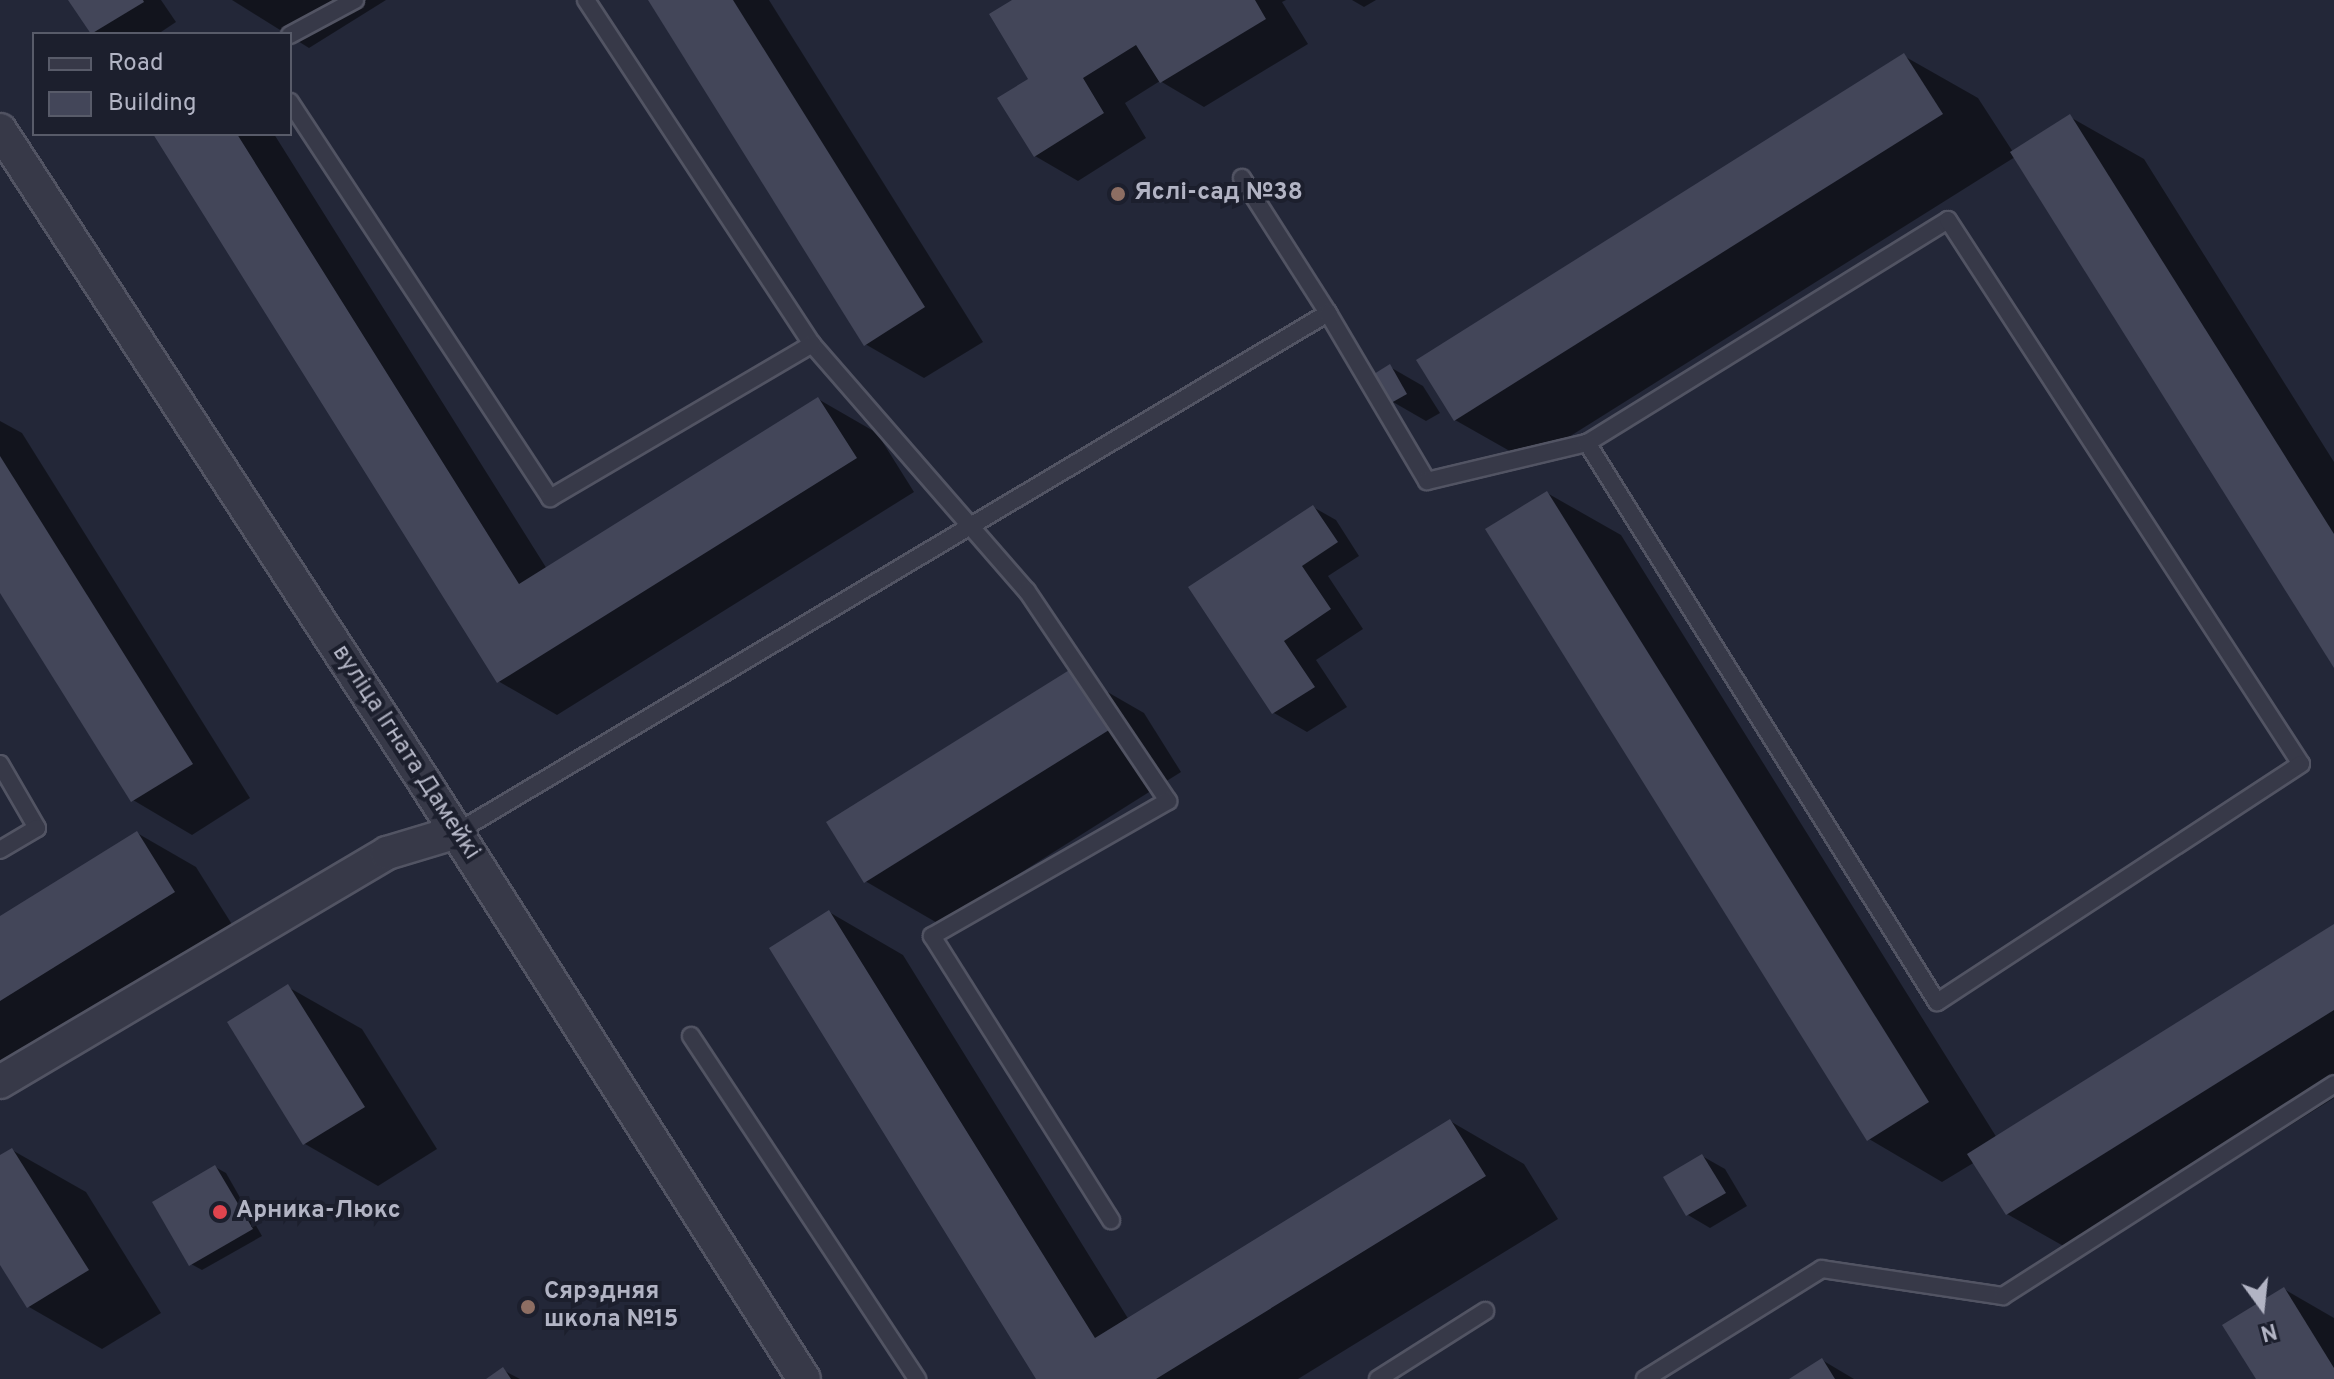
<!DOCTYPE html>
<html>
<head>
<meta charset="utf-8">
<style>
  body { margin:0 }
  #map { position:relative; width:2334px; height:1379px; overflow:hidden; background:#232738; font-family:Overpass,sans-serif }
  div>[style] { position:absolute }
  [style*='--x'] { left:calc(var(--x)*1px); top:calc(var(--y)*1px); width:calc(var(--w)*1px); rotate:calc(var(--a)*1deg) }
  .shadow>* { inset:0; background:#0007 }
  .building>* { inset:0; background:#434659 }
  .roads { filter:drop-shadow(2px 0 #525463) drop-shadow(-2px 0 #525463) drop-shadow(0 2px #525463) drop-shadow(0 -2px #525463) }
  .lane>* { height:16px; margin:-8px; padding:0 8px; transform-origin:8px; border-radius:8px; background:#373948 }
  .street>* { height:32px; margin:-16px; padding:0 16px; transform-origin:16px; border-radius:16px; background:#373948 }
  .dots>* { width:22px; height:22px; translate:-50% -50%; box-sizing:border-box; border:4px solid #1c1f2d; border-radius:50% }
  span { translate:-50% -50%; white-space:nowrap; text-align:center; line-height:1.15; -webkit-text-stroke:8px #1c1f2d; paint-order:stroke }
  .poi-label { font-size:24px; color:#b2b4c4; font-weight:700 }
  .left { translate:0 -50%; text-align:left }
  .street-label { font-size:24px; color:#b2b4c4 }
  .legend { position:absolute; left:32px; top:32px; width:260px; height:104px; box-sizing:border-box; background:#1c1f2d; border:2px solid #585b69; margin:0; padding:10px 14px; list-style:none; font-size:24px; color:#b2b4c4 }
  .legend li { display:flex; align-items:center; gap:16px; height:40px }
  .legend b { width:40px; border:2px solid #585b69 }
  .north { position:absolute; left:2222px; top:1267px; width:80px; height:80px; -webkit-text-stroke:6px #1c1f2d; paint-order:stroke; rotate:165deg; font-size:22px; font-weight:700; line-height:32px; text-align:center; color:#b2b4c4 }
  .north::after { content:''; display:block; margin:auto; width:28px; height:36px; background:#b2b4c4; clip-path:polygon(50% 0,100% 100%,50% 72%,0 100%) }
</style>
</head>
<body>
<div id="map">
  <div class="shadow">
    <div style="clip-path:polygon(70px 0,161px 0,176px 22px,158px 34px,93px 34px)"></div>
    <div style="clip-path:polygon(232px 0,386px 0,309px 48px)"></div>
    <div style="clip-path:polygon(650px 0,769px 0,983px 342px,924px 378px,865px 344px)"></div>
    <div style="clip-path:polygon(1016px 0,1286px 0,1282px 2px,1308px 44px,1204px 107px,1160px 81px,1125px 103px,1146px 138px,1078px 181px,1035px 156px,1031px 80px)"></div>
    <div style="clip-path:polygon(1352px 0,1376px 0,1364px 7px)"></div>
    <div style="clip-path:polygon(1904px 56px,1978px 98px,2013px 152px,2070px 117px,2144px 159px,2334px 462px,2334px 664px,2015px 157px,1529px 462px,1455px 420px)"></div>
    <div style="clip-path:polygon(155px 134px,274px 134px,547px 569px,818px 399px,877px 433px,914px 492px,557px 715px,498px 681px)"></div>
    <div style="clip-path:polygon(1390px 367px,1423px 386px,1440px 413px,1426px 421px,1393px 402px)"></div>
    <div style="clip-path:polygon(0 421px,22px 433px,250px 798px,192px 835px,133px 800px,0 589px)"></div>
    <div style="clip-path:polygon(1547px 493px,1621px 535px,1997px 1138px,2334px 927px,2334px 1098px,2081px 1256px,2007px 1214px,1975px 1162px,1942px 1182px,1869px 1139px)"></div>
    <div style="clip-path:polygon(1313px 507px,1336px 520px,1359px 556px,1328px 576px,1363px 629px,1316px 660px,1347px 707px,1307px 732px,1274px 713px,1191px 588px)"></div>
    <div style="clip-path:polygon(1071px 671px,1144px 713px,1181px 772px,939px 924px,865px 881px)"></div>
    <div style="clip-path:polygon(137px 833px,196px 867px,233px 926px,0 1071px,0 918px)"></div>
    <div style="clip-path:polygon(829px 912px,903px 955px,1129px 1320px,1450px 1121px,1524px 1164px,1558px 1219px,1298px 1379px,1039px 1379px)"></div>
    <div style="clip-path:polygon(288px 987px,362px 1029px,437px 1149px,378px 1186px,305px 1144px)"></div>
    <div style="clip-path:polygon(12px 1150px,86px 1192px,161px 1313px,102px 1349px,29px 1307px,0 1261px,0 1158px)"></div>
    <div style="clip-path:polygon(1702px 1156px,1725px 1169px,1747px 1206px,1710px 1228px,1688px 1215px)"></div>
    <div style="clip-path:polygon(215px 1167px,226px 1173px,262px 1236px,202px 1270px,191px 1264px)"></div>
    <div style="clip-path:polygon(2284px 1289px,2334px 1318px,2334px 1379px,2258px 1379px)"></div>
    <div style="clip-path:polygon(1822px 1360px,1854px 1379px,1792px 1379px)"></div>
    <div style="clip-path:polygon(503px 1370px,520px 1379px,489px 1379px)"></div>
  </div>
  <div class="building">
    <div style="clip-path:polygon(68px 0,143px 0,144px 2px,91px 34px)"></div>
    <div style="clip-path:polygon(648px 0,733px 0,925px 307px,864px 346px)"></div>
    <div style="clip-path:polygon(1012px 0,1255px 0,1266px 19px,1160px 83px,1136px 45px,1083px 78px,1104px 113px,1034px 157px,997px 98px,1028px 79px,989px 14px)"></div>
    <div style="clip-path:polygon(1904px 53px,1943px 114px,1454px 421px,1416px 360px)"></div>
    <div style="clip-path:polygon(2070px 114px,2334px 534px,2334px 668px,2010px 152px)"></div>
    <div style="clip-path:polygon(153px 134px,237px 134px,519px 584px,818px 397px,857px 458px,497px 683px)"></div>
    <div style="clip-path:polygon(1390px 364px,1407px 394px,1391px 403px,1374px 374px)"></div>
    <div style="clip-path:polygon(0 456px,193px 764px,131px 802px,0 593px)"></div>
    <div style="clip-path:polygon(1547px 491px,1929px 1102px,1867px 1141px,1485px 529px)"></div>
    <div style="clip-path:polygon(1313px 505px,1338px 542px,1302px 566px,1331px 609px,1284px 641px,1315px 687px,1272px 714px,1188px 587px)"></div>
    <div style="clip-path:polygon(1071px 669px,1109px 730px,864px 883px,826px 822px)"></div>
    <div style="clip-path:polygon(137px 831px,175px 892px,0 1001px,0 916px)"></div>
    <div style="clip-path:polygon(829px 910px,1095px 1338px,1450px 1119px,1486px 1176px,1156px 1379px,1036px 1379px,769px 948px)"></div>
    <div style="clip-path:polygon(2334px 924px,2334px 1010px,2006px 1215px,1967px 1154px)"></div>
    <div style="clip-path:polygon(288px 984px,365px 1107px,303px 1145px,227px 1022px)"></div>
    <div style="clip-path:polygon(12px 1148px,89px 1270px,27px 1308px,0 1265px,0 1155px)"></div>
    <div style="clip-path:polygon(1702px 1154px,1726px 1193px,1686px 1216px,1663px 1177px)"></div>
    <div style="clip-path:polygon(215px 1165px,253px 1229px,189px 1266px,152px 1202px)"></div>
    <div style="clip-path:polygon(2284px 1287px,2334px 1368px,2334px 1379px,2256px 1379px,2222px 1325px)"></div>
    <div style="clip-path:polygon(1822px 1358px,1835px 1379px,1789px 1379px)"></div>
    <div style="clip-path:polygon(503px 1367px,511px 1379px,486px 1379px)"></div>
  </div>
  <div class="roads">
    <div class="lane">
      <div style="--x:586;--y:0;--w:412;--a:56.7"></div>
      <div style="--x:812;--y:344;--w:327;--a:49"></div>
      <div style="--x:1027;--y:591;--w:253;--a:56.1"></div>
      <div style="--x:1168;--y:801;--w:272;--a:150.2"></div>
      <div style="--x:932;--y:936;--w:336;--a:57.8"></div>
      <div style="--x:290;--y:35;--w:74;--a:-28.3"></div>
      <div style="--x:290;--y:102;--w:474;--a:56.7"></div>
      <div style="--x:550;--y:498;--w:304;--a:-30.4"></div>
      <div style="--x:1242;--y:178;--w:160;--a:57.5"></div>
      <div style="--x:0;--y:764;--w:74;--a:60"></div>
      <div style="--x:37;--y:828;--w:43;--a:149.3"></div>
      <div style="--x:457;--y:832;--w:1014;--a:-30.79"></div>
      <div style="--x:1328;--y:313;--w:195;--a:59.5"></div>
      <div style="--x:1427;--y:481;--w:164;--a:-13.4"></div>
      <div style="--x:1587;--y:443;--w:424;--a:-31.7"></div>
      <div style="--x:1948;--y:220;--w:648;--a:57.02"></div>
      <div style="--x:2301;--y:764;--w:435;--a:146.8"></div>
      <div style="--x:1937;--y:1002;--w:660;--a:-122.05"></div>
      <div style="--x:691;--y:1036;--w:411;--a:56.6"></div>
      <div style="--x:1378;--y:1379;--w:127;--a:-32.4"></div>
      <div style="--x:1645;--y:1379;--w:208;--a:-31.9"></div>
      <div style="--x:1822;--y:1269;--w:183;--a:8.5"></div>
      <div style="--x:2003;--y:1296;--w:393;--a:-32.6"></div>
    </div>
    <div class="street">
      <div style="--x:0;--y:130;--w:779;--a:56.94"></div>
      <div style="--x:425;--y:783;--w:706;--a:57.55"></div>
      <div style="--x:0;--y:1082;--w:450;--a:-30.6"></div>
      <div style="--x:387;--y:853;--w:73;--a:-16.7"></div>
    </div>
  </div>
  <div class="dots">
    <div style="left:1118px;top:194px;background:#8d6e63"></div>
    <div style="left:220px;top:1212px;background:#e0444e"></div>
    <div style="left:528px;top:1307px;background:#8d6e63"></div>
  </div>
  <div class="poi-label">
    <span class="left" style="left:1134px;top:194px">Яслі-сад №38</span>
    <span class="left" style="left:236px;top:1212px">Арника-Люкс</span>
    <span class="left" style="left:544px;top:1307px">Сярэдняя<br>школа №15</span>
  </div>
  <div class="street-label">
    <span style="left:405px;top:753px;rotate:57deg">вуліца Ігната Дамейкі</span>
  </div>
  <ul class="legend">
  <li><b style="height:10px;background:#373948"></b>Road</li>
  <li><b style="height:22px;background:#434659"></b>Building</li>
  </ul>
  <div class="north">N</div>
</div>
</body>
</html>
